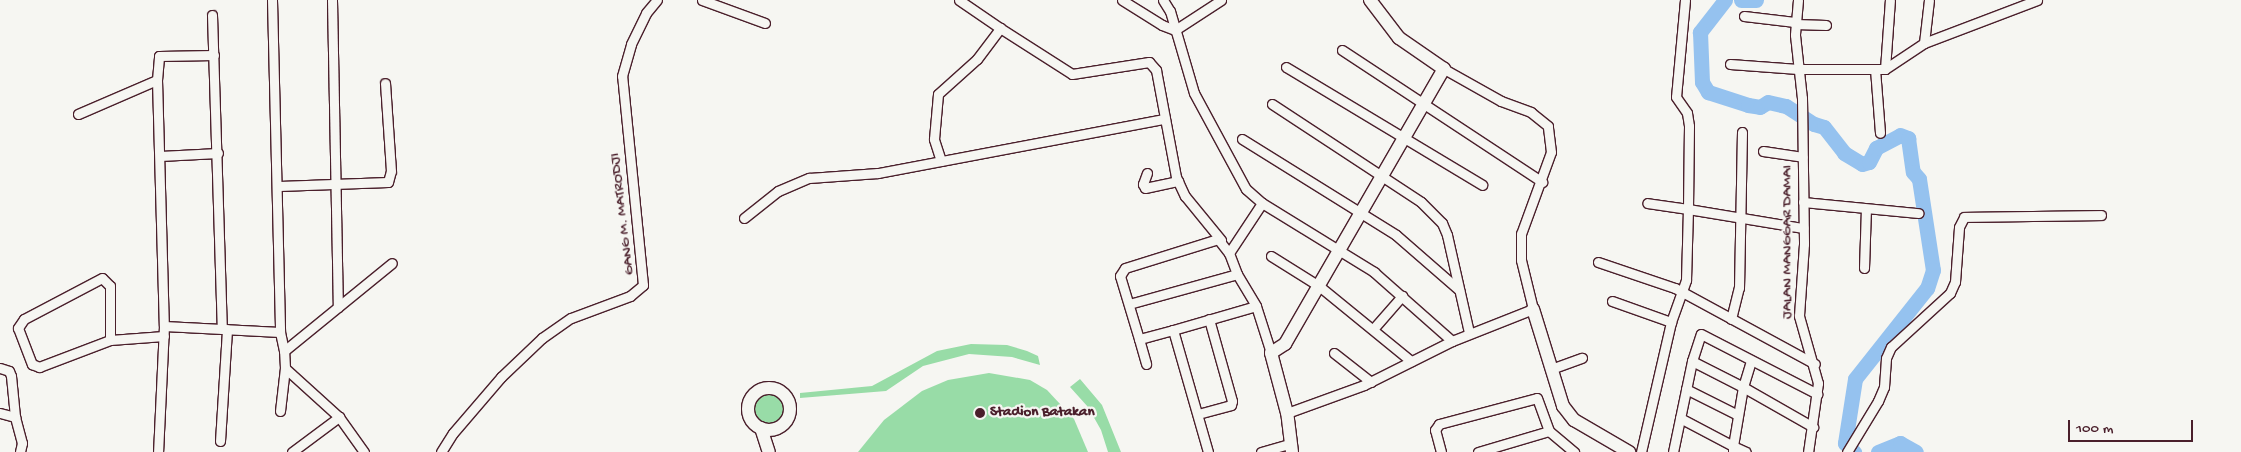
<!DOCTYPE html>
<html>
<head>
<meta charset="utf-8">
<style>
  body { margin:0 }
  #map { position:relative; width:2241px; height:452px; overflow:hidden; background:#f6f6f2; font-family:"Gochi Hand",sans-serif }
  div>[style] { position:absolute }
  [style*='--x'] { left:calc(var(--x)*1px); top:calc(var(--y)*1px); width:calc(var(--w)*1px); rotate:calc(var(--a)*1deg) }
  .green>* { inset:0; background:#98dca7 }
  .round { border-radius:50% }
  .river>* { height:15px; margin:-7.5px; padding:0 7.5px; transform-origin:7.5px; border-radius:7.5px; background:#95c2ef }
  .roads { filter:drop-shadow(1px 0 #4a1f2b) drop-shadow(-1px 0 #4a1f2b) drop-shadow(0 1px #4a1f2b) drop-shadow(0 -1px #4a1f2b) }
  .street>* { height:9px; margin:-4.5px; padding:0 4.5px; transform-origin:4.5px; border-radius:4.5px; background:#f6f6f2 }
  .secondary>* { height:12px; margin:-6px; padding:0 6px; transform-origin:6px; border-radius:6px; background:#f6f6f2 }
  .secondary>.ring { margin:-6px; padding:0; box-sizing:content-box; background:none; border:12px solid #f6f6f2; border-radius:50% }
  .dots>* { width:14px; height:14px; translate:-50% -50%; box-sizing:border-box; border:2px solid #f6f6f2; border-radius:50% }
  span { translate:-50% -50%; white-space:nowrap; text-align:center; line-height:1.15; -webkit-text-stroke:4.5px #f6f6f2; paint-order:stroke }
  .street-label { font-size:15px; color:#4a1f2b }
  .poi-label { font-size:15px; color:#4a1f2b; font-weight:700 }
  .left { translate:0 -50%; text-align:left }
  .scale { position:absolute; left:2068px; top:420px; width:125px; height:22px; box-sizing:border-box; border:2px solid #4a1f2b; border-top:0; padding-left:6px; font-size:15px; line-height:18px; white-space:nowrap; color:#4a1f2b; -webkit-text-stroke:4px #f6f6f2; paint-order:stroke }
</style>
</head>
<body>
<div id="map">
  <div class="green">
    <div style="clip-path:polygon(971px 344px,1007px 345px,1027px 351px,1038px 356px,1040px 365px,1012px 357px,969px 354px,923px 366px,886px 391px,800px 398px,800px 393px,872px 386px,937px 351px)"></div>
    <div style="clip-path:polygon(989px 373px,1030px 380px,1047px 390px,1074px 419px,1088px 452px,858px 452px,884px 420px,922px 391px,948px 380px)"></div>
    <div style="clip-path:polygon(1080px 379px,1102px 405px,1121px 452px,1108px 452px,1101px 430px,1088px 407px,1070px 387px)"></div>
    <div class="round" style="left:749px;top:390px;width:38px;height:38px"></div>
  </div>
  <div class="river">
    <div style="--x:1725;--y:0;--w:41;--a:128"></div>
    <div style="--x:1700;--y:32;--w:50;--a:87.7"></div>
    <div style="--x:1702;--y:82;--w:12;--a:59"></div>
    <div style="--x:1708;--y:92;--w:42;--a:18"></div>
    <div style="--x:1748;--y:105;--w:12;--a:9"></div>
    <div style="--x:1760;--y:107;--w:9;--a:-32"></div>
    <div style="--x:1768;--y:102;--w:18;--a:13"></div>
    <div style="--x:1786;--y:106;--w:33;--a:33"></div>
    <div style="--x:1814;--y:124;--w:10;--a:17"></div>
    <div style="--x:1824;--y:127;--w:33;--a:52"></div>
    <div style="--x:1844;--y:153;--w:21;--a:31"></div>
    <div style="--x:1862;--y:164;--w:7;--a:-16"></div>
    <div style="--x:1869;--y:162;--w:16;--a:-63"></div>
    <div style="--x:1876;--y:148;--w:27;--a:-28"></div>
    <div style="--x:1900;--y:135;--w:9;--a:21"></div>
    <div style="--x:1908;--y:138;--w:34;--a:82"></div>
    <div style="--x:1913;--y:172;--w:9;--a:49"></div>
    <div style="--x:1919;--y:179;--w:92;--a:81.3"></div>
    <div style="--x:1933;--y:270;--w:19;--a:108"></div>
    <div style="--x:1927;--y:288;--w:116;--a:128.4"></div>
    <div style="--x:1855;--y:379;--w:65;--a:98.9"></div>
    <div style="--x:1845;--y:443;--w:13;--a:45"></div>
    <div style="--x:1741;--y:0;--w:15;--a:0"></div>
    <div style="--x:1878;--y:452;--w:24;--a:-22"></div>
    <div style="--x:1900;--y:443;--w:18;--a:29"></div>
  </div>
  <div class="roads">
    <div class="street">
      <div style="--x:272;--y:0;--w:332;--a:88.6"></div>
      <div style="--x:280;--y:332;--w:19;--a:78"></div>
      <div style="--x:332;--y:0;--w:307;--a:88.9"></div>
      <div style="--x:702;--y:0;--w:67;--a:20.1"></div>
      <div style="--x:959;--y:0;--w:50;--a:34.3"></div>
      <div style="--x:1122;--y:0;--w:47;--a:32"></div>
      <div style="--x:1162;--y:25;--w:14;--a:21"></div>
      <div style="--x:1163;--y:0;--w:13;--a:58"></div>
      <div style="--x:1170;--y:11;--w:85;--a:73.7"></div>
      <div style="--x:1194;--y:93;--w:109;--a:61.6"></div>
      <div style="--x:1246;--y:189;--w:21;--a:41"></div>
      <div style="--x:1262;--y:203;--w:132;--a:31.6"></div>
      <div style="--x:1374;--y:272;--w:104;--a:41.5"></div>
      <div style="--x:1685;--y:0;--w:97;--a:95.3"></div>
      <div style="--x:1676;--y:97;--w:19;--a:55"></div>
      <div style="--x:1687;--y:113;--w:13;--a:81"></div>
      <div style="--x:1689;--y:126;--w:83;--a:90.7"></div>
      <div style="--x:1688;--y:209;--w:117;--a:9.4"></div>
      <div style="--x:1798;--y:0;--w:35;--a:95"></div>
      <div style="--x:1795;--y:35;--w:63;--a:83.7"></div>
      <div style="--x:1802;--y:98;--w:146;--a:89.2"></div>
      <div style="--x:1804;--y:244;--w:72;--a:94"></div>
      <div style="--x:1799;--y:316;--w:70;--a:74.2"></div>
      <div style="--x:1818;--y:383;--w:70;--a:98.2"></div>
      <div style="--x:212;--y:15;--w:314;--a:88.2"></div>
      <div style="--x:1744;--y:16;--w:51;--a:6.7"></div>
      <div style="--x:1795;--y:24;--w:31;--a:2"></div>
      <div style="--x:1175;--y:30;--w:55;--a:-33.1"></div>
      <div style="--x:1924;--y:43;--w:43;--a:-83.4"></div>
      <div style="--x:1342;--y:50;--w:240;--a:33.4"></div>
      <div style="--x:1730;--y:64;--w:68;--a:4.2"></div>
      <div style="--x:1798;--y:69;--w:87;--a:0"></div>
      <div style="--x:1885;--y:69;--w:47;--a:-33.7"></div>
      <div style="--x:1924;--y:43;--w:121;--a:-20.8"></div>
      <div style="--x:1286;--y:67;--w:229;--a:31"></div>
      <div style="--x:1875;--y:69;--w:64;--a:85.5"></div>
      <div style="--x:1885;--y:69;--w:69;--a:-85.9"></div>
      <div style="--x:157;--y:80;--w:24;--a:-85"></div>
      <div style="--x:159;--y:56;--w:55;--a:-1"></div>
      <div style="--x:1272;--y:104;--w:178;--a:33.3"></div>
      <div style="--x:1421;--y:202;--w:30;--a:45"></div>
      <div style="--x:1442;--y:223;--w:13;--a:67"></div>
      <div style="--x:1447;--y:235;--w:100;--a:77.3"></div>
      <div style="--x:78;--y:114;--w:86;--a:-23.3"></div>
      <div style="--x:157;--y:80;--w:246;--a:88.4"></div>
      <div style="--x:164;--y:326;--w:126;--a:92.7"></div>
      <div style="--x:1242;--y:139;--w:181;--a:31.9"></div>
      <div style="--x:1396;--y:235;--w:84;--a:41.1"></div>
      <div style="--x:1763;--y:151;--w:40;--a:8.5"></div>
      <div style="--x:160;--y:156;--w:58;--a:-3"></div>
      <div style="--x:941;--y:161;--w:23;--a:-108"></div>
      <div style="--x:934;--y:139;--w:45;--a:-84.9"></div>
      <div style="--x:938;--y:94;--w:52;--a:-41.9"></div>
      <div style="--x:977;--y:59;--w:39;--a:-53"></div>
      <div style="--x:1000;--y:28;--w:85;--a:32.6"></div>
      <div style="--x:1072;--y:74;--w:78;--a:-8.9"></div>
      <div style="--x:1149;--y:62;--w:11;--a:49"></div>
      <div style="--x:1156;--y:70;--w:109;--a:79.4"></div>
      <div style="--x:1176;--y:177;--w:21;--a:65"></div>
      <div style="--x:1185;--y:196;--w:57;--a:50.7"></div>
      <div style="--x:1147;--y:173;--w:12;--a:110"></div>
      <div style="--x:1143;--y:184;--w:4;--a:63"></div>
      <div style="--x:1145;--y:188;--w:34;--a:-12"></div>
      <div style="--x:279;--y:186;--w:109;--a:-2.1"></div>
      <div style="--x:388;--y:182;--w:11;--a:-75"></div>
      <div style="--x:391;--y:171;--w:88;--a:-93.9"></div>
      <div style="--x:1803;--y:202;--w:116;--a:5.5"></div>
      <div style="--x:744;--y:218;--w:43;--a:-38.5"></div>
      <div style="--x:778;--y:191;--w:34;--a:-23"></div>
      <div style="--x:809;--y:178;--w:69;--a:-4.1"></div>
      <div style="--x:878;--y:173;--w:292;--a:-10.7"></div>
      <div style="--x:1229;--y:253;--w:60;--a:-56.6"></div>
      <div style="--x:1271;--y:256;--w:57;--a:32"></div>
      <div style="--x:1319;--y:286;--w:119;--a:39.2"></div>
      <div style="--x:1598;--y:262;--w:81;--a:18.7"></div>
      <div style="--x:1675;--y:288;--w:159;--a:28.5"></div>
      <div style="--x:1864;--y:268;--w:59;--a:-88.1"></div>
      <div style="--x:1612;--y:301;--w:63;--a:19.6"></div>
      <div style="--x:1129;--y:304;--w:112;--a:-15.5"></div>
      <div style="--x:1237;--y:274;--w:37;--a:59"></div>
      <div style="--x:1256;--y:306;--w:49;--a:72.3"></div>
      <div style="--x:1731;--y:319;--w:32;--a:-76"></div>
      <div style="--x:1739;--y:288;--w:156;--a:-88.9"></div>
      <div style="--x:164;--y:326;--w:116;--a:3"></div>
      <div style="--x:1374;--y:328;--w:43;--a:-48.8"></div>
      <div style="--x:1173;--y:330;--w:86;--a:-16.1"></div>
      <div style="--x:1139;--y:339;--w:26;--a:74"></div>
      <div style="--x:110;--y:340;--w:54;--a:-90"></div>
      <div style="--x:110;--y:286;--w:11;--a:-135"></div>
      <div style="--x:102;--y:278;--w:88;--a:152.3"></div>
      <div style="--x:24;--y:319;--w:11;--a:124"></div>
      <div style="--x:18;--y:328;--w:39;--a:69"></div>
      <div style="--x:32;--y:364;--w:8;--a:23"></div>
      <div style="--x:39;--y:367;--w:76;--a:-20.8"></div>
      <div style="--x:110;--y:340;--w:54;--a:-4.2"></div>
      <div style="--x:1334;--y:353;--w:47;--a:38.1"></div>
      <div style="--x:1692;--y:361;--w:57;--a:27"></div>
      <div style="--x:1743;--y:387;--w:27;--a:-73"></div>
      <div style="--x:0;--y:368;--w:9;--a:18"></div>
      <div style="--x:9;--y:371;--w:5;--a:68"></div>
      <div style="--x:11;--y:376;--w:41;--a:84.4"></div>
      <div style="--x:1551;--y:369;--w:33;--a:-20"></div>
      <div style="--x:1686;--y:389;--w:58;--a:26.6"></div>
      <div style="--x:280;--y:411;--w:43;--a:-83.4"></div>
      <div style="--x:0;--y:413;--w:16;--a:15"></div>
      <div style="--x:15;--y:417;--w:27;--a:75"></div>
      <div style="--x:22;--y:443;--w:9;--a:103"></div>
      <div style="--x:1287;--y:413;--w:82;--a:-20"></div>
      <div style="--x:1364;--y:385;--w:98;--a:-26.6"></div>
      <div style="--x:1452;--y:341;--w:87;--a:-21.6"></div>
      <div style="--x:1533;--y:309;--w:50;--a:-103.8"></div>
      <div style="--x:1521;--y:260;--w:26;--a:-90"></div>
      <div style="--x:1521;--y:234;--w:87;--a:-69.9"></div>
      <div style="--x:1551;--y:152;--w:26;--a:-97"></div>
      <div style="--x:1548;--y:126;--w:22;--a:-141"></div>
      <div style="--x:1531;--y:112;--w:32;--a:-160"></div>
      <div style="--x:1501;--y:101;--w:65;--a:-150.7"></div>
      <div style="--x:1198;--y:414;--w:34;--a:-15"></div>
      <div style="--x:1231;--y:405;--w:4;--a:-76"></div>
      <div style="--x:1232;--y:401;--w:85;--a:-105.7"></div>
      <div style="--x:1680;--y:418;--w:60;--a:27.8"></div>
      <div style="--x:1733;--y:446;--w:60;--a:-80.4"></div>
      <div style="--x:1743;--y:387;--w:81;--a:29.7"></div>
      <div style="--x:220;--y:441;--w:112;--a:-86.4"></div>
      <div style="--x:292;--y:452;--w:59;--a:-36.7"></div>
      <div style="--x:364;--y:452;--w:43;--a:-125.5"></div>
      <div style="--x:339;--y:417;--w:73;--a:-137.8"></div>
      <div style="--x:285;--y:368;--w:17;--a:-93"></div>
      <div style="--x:284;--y:351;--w:139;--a:-39.2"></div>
      <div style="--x:441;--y:452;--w:22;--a:-58"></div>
      <div style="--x:453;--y:433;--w:74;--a:-49.4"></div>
      <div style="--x:501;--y:377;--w:57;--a:-43.6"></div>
      <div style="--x:542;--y:338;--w:35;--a:-35"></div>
      <div style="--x:571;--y:318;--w:63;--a:-20.4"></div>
      <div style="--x:630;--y:296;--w:17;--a:-40"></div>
      <div style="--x:643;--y:285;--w:210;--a:-95.7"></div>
      <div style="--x:622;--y:76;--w:33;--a:-74"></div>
      <div style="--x:631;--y:44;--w:34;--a:-64"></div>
      <div style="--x:646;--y:13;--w:17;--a:-50"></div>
      <div style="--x:1208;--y:452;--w:127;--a:-106"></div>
      <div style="--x:1173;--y:330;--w:35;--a:165"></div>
      <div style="--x:1139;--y:339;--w:66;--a:-106.8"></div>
      <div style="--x:1120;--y:276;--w:9;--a:-58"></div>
      <div style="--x:1125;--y:268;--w:97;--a:-17.3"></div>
      <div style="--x:1218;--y:239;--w:18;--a:52"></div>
      <div style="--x:1229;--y:253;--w:22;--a:69"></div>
      <div style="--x:1261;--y:452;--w:29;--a:-16"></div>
      <div style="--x:1441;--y:452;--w:23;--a:-105"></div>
      <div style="--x:1435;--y:430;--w:7;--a:-56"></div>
      <div style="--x:1439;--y:424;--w:101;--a:-14.9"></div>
      <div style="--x:1537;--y:398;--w:35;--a:70"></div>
      <div style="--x:1549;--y:431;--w:33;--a:40"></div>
      <div style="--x:1478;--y:452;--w:74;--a:-16.5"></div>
      <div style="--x:1641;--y:452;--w:133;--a:-77"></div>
      <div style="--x:1671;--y:322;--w:45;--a:-70.3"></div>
      <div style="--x:1686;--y:280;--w:71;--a:-88.4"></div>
      <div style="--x:1688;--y:209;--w:41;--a:-171.7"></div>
      <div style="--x:1673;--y:452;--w:93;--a:-78.2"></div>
      <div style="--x:1692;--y:361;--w:28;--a:-72"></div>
      <div style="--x:1701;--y:334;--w:131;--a:27.3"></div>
      <div style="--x:1733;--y:452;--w:6;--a:-90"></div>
      <div style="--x:1733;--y:446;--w:14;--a:25"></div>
      <div style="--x:1847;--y:452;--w:60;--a:-58.7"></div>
      <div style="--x:1878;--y:401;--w:15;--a:-67"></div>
      <div style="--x:1884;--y:387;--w:29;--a:-86"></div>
      <div style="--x:1886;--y:358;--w:12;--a:-66"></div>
      <div style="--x:1891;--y:347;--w:80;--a:-42.5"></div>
      <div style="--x:1950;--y:293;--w:12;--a:-66"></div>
      <div style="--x:1955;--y:282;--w:55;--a:-85.8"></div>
      <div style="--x:1959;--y:227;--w:11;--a:-63"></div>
      <div style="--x:1964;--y:217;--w:137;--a:-0.8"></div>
    </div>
    <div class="secondary">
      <div style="--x:1533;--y:309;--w:102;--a:72.8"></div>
      <div style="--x:1563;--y:406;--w:18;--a:52"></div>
      <div style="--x:1574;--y:420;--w:64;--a:30.2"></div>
      <div class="ring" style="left:748px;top:388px;width:30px;height:30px"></div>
      <div style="--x:761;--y:428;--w:25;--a:72"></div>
      <div style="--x:1292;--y:452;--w:39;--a:-97"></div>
      <div style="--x:1287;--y:413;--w:62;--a:-104.9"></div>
      <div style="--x:1271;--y:353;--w:17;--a:-33"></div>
      <div style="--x:1285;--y:344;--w:318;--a:-60"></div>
      <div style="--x:1444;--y:69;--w:55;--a:-145.4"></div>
      <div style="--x:1399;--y:38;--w:48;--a:-127.3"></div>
    </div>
  </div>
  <div class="dots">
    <div style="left:980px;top:413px;background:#4a1f2b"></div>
  </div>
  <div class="street-label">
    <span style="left:623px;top:214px;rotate:-97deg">GANG M. MATRODJI</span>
    <span style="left:1788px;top:242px;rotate:-90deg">JALAN MANGGAR DAMAI</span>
  </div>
  <div class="poi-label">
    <span class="left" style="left:990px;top:413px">Stadion Batakan</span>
  </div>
  <div class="scale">100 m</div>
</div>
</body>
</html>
